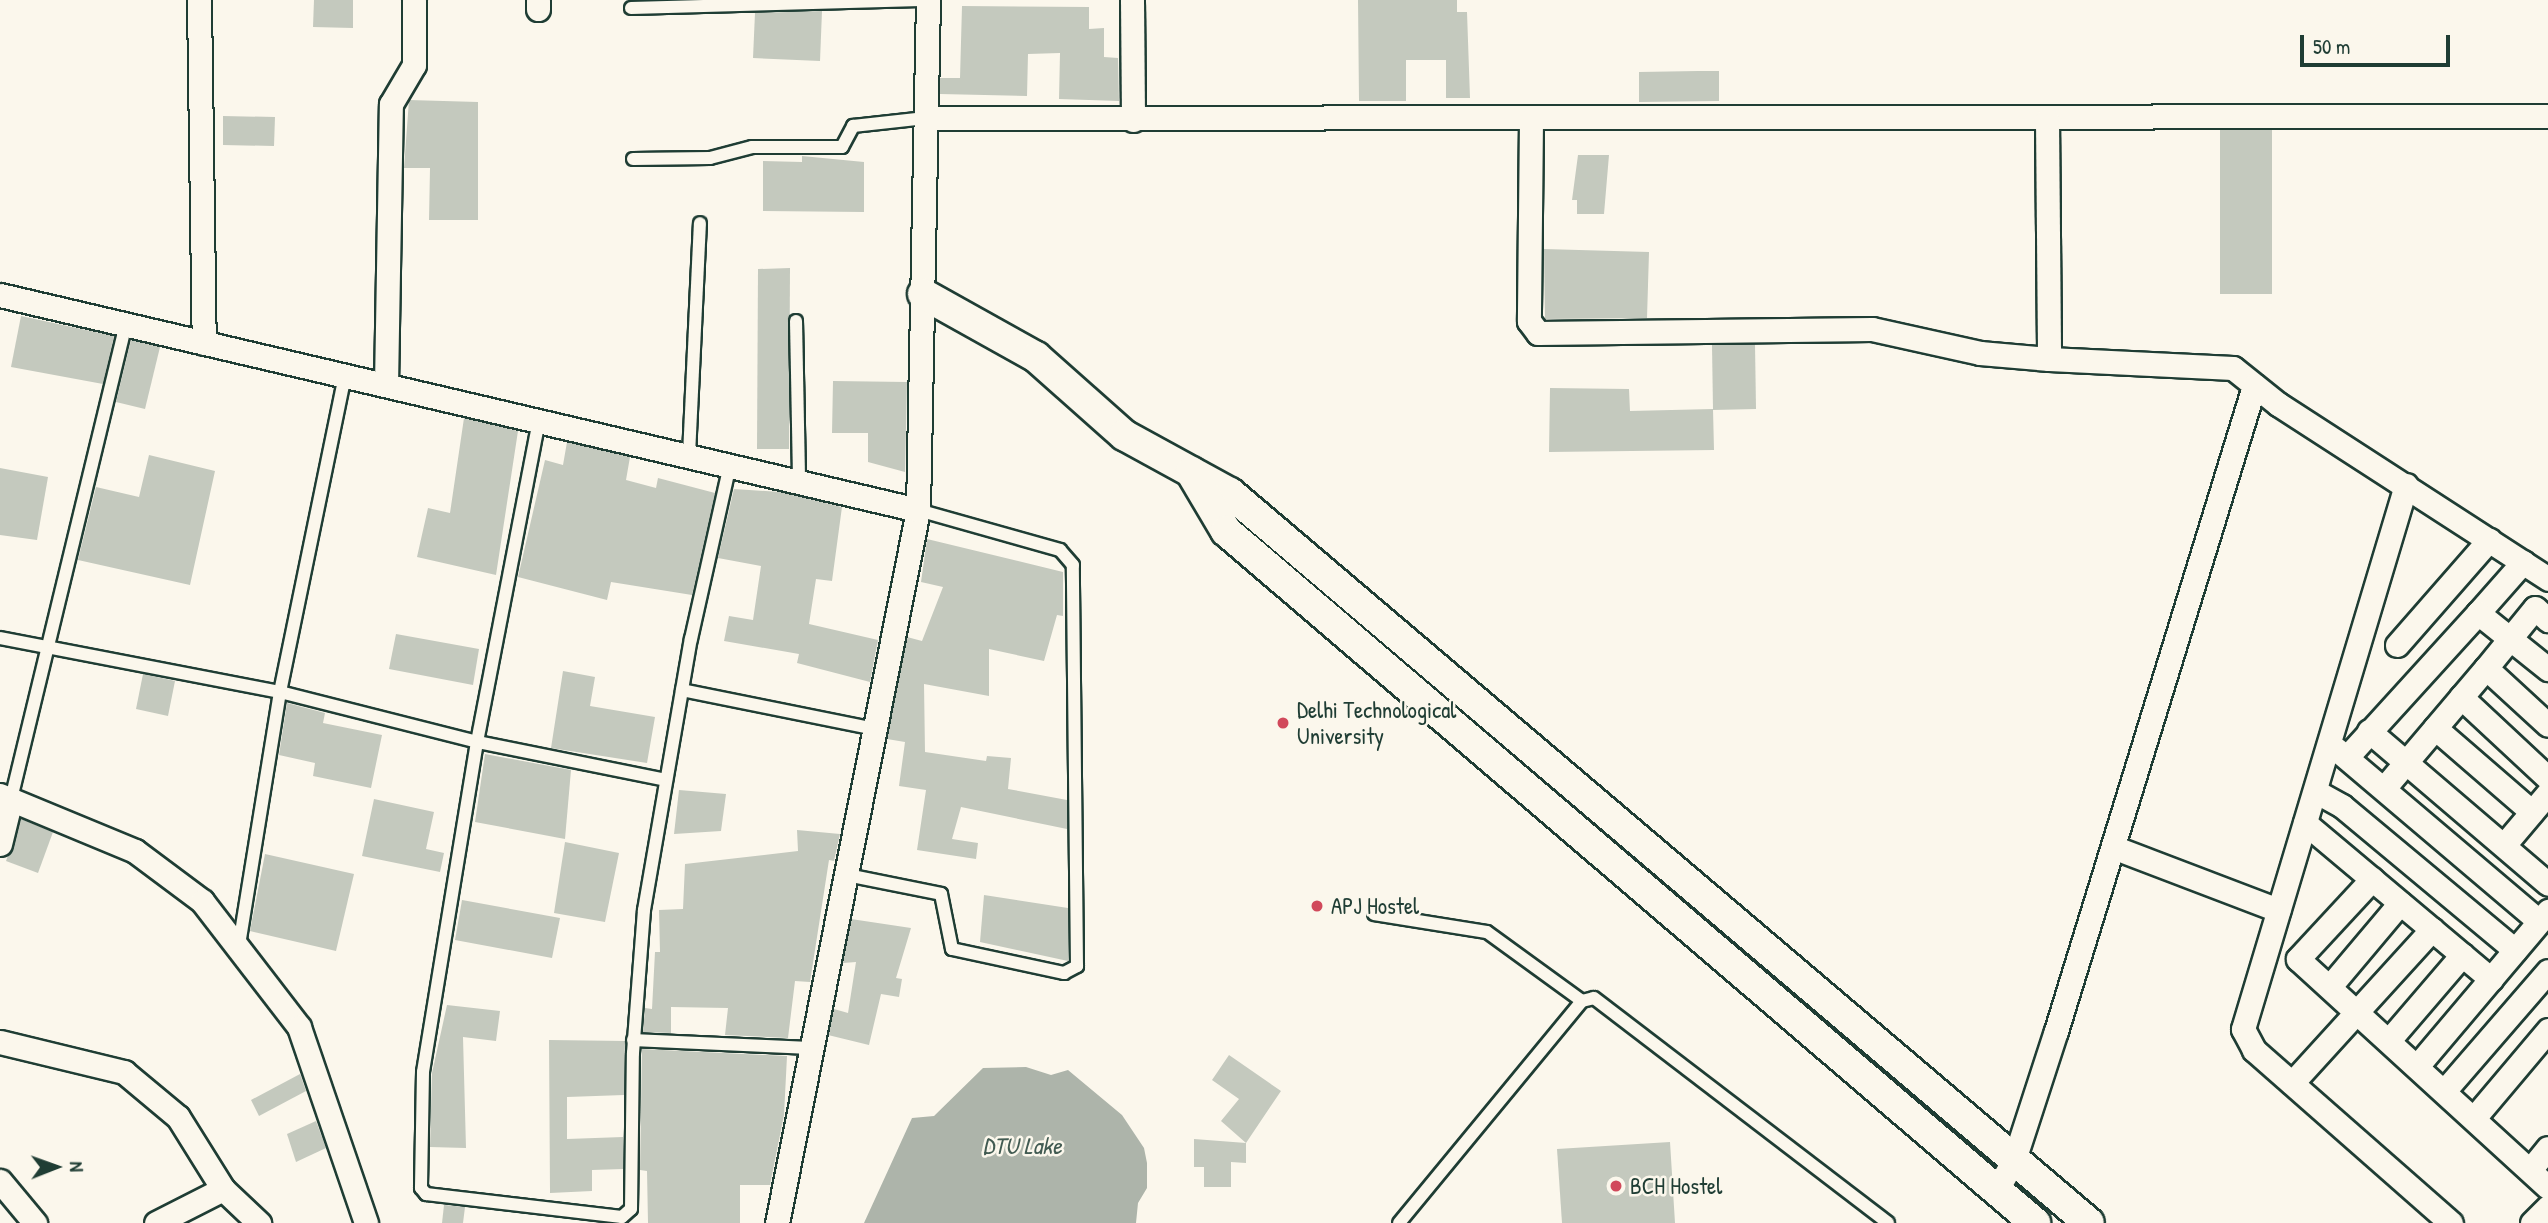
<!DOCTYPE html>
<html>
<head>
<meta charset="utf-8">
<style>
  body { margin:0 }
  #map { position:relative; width:2548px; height:1223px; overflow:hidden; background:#fbf7ec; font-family:"Patrick Hand",sans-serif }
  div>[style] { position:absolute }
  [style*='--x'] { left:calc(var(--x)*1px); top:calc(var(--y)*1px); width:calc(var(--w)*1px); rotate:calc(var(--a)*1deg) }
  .water>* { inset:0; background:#adb4aa }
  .building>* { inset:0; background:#c4c9be }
  .roads { filter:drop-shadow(2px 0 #1f3d34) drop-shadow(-2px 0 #1f3d34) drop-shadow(0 2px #1f3d34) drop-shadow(0 -2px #1f3d34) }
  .service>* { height:12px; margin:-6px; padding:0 6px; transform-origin:6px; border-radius:6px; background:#fbf7ec }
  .minor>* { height:23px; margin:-11.5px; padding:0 11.5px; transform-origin:11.5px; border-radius:11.5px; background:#fbf7ec }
  .tertiary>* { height:30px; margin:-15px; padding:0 15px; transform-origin:15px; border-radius:15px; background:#fbf7ec }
  .dots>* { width:19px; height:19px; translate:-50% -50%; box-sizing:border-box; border:4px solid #fbf7ec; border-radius:50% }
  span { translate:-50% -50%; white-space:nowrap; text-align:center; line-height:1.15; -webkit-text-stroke:5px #fbf7ec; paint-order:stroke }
  .poi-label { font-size:23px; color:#1f3d34 }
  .left { translate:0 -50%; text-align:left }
  .water-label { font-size:24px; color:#425b52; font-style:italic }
  .north { position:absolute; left:21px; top:1132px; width:70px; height:70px; -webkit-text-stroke:5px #fbf7ec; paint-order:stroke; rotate:89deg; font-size:19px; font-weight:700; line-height:28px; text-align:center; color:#1f3d34 }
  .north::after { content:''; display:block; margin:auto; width:24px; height:32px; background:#1f3d34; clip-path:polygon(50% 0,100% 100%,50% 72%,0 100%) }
  .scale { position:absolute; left:2300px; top:35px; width:150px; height:32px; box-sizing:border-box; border:4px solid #1f3d34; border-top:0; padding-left:9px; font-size:21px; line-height:24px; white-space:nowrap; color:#1f3d34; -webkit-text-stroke:5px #fbf7ec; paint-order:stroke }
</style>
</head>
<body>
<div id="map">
  <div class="water">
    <div style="clip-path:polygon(1026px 1067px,1051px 1075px,1068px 1070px,1122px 1115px,1144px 1148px,1147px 1163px,1147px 1188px,1138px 1203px,1136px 1223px,864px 1223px,912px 1118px,934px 1116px,983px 1068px)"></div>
  </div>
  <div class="building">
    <div style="clip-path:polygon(314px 0,353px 0,353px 28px,313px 27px)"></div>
    <div style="clip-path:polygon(1358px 0,1457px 0,1457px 12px,1467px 12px,1470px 98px,1446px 98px,1446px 60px,1406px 60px,1406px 101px,1359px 101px)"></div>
    <div style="clip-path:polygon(962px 6px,1089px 7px,1089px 29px,1104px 28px,1104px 57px,1118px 58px,1119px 101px,1059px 99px,1060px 53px,1028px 54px,1027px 96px,940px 94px,940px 78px,960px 78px)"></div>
    <div style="clip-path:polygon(822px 11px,820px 61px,753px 58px,755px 13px)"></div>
    <div style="clip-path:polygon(1698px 71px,1719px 71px,1719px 101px,1639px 102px,1639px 72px)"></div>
    <div style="clip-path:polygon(409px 100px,478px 102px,478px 220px,429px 220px,430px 168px,404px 168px)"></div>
    <div style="clip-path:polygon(223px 116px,275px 117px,274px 146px,223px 145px)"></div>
    <div style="clip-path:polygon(2220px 130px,2272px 130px,2272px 294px,2220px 294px)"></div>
    <div style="clip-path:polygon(1578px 155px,1609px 155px,1604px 214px,1577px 214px,1577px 200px,1572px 200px)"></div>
    <div style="clip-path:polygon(802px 156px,864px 162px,864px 212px,763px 211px,763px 161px,802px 162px)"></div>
    <div style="clip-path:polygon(1544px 249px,1649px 252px,1647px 318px,1545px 319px)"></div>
    <div style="clip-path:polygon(790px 268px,789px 449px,757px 449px,758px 269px)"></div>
    <div style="clip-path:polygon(21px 316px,114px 336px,103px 384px,11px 367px)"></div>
    <div style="clip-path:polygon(131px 340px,160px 347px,145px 409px,116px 402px)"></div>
    <div style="clip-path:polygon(1755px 344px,1756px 409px,1713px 410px,1712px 345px)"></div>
    <div style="clip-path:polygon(833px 381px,907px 382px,905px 472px,868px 462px,868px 433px,832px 433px)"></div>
    <div style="clip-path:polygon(1550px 388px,1629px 389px,1630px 411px,1713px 409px,1714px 450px,1549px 452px)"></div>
    <div style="clip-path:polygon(464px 418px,518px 431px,496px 575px,417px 557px,428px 508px,450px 513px)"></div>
    <div style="clip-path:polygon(567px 442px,630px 457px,626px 480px,656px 488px,658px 478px,715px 493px,692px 595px,611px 582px,607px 600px,518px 577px,545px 460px,563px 465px)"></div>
    <div style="clip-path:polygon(149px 455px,215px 471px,190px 585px,78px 560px,96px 487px,139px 497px)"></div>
    <div style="clip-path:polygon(0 468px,48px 477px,37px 540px,0 535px)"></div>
    <div style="clip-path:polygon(734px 489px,780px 492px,842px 507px,832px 581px,816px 579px,809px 624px,878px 640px,870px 682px,797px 663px,799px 654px,724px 641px,729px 616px,753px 620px,761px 566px,718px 558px)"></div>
    <div style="clip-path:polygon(927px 539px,1063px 572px,1063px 616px,1057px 615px,1044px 661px,989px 649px,989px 696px,924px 684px,925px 752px,986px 761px,987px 756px,1011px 758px,1008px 789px,1067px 800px,1067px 829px,961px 807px,952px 839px,978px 843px,976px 859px,917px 850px,926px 790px,899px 786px,905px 742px,887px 739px,907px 637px,922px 641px,943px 587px,921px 582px)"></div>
    <div style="clip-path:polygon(396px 634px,479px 649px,473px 685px,389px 669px)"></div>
    <div style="clip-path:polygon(563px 671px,595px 677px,590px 706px,655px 717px,647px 763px,551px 748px)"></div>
    <div style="clip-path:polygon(143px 674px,175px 681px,168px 716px,136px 709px)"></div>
    <div style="clip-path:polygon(287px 703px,325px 713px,323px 723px,382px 735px,371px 788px,313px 776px,315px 763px,279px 755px)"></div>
    <div style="clip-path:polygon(485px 754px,571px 770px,565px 839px,475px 822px)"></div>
    <div style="clip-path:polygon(679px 790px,726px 794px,721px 831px,674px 834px)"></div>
    <div style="clip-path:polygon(374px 799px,434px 812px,426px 849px,444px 853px,440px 872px,362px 856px)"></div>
    <div style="clip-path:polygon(21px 819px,53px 832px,38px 873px,6px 861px)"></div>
    <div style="clip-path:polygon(797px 830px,840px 834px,834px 861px,829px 860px,810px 982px,795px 981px,788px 1038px,725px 1035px,728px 1008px,671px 1007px,671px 1033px,643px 1032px,645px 1008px,652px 1009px,655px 952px,660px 952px,659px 910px,683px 909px,685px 864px,798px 851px)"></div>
    <div style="clip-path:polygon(565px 842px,619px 853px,605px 922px,554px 913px)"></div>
    <div style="clip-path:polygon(265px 854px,354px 874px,336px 951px,250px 931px)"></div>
    <div style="clip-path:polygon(984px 895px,1068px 908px,1068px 961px,980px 942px)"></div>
    <div style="clip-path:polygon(462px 900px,560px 918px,552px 958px,455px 940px)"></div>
    <div style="clip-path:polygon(851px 919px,911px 928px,896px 978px,902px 979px,899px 997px,881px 994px,869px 1045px,828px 1035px,834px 1009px,848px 1013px,856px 962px,843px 963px)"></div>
    <div style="clip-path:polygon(447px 1005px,500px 1011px,496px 1041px,463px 1037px,466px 1148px,430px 1147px,432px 1073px)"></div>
    <div style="clip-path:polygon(549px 1040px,625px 1041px,624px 1095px,567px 1097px,567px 1139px,623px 1137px,623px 1169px,592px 1170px,592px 1191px,550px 1193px)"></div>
    <div style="clip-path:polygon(642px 1049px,787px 1056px,784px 1115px,770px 1185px,740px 1185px,740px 1223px,648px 1223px,647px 1171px,640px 1170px)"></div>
    <div style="clip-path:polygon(1229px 1055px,1281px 1091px,1246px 1143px,1221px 1121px,1239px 1099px,1212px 1080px)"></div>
    <div style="clip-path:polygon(300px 1074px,306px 1091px,259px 1116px,251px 1100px)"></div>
    <div style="clip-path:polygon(316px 1121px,326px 1148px,296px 1162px,287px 1134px)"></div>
    <div style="clip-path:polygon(1194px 1139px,1246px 1143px,1246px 1163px,1231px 1162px,1231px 1187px,1204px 1187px,1204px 1167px,1194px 1167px)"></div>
    <div style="clip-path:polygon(1670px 1142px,1675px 1223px,1562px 1223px,1557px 1149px)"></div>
    <div style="clip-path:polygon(444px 1205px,465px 1207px,463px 1223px,442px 1223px)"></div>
  </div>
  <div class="roads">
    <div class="service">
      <div style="--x:631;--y:8;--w:290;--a:-1.6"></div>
      <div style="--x:633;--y:159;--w:77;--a:-0.7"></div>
      <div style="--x:710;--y:158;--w:43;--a:-14.7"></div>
      <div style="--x:752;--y:147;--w:90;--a:0"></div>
      <div style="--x:842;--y:147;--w:24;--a:-62"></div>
      <div style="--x:853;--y:126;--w:73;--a:-6.3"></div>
      <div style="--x:796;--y:321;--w:160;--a:88.9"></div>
      <div style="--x:689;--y:455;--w:232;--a:-87.3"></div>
      <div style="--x:0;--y:638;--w:285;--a:10.9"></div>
      <div style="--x:280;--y:692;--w:203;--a:14.2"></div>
      <div style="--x:477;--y:742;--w:328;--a:-79.1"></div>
      <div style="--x:682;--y:690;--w:198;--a:11.4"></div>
      <div style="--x:666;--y:780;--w:193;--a:-168.6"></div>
      <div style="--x:477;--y:742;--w:334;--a:99.3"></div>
      <div style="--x:423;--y:1072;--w:116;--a:91"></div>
      <div style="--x:421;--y:1188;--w:8;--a:50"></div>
      <div style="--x:426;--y:1194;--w:197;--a:6.7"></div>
      <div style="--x:622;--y:1217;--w:12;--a:-42"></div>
      <div style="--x:631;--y:1209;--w:156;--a:-89.3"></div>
      <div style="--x:633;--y:1053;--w:143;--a:-85.6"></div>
      <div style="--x:644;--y:910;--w:275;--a:-80.2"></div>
      <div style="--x:691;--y:639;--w:179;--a:-77.4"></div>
      <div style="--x:11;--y:799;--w:488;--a:-76.4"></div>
      <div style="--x:847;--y:875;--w:96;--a:11.4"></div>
      <div style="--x:941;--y:894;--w:56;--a:78.7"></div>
      <div style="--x:952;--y:949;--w:115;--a:12.1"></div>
      <div style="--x:1064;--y:973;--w:15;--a:-28"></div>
      <div style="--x:1077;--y:966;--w:401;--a:-90.6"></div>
      <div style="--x:1073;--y:565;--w:20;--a:-131"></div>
      <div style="--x:1060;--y:550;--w:148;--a:-164.3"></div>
      <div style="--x:1374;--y:914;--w:114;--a:9.1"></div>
      <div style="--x:1487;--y:932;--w:117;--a:36"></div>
      <div style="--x:239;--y:945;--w:256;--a:-80.8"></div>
      <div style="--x:280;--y:692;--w:324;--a:-78.4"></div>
      <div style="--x:633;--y:1040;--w:177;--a:2.6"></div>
      <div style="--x:1399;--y:1223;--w:288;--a:-50.5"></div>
      <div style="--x:1582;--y:1001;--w:12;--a:-14"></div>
      <div style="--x:1594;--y:998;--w:370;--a:37.4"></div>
    </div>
    <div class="minor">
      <div style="--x:199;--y:0;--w:343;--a:89.2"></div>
      <div style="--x:538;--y:0;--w:9;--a:90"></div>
      <div style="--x:1132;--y:0;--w:120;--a:89.5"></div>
      <div style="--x:926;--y:118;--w:1622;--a:-0.07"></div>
      <div style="--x:2047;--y:119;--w:240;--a:89.5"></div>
      <div style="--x:2049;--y:359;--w:184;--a:2.8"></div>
      <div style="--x:2233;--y:368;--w:58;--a:38.7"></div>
      <div style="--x:2278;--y:404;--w:322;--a:32.9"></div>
      <div style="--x:1531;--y:120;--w:201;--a:90.6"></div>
      <div style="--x:1529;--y:321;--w:15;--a:53"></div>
      <div style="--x:1538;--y:333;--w:334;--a:-0.7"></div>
      <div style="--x:1872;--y:329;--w:111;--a:12.5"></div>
      <div style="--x:1980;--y:353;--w:69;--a:5"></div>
      <div style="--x:0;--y:295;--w:943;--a:13.18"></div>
      <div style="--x:386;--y:385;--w:281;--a:-89"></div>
      <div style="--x:391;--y:104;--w:45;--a:-59.5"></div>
      <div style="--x:414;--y:65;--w:65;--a:-90"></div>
      <div style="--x:2406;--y:485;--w:568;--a:106.68"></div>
      <div style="--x:2243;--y:1029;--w:24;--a:62"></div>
      <div style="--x:2254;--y:1050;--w:262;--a:41.3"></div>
      <div style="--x:2478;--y:613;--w:68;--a:-48.6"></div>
      <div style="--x:2397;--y:645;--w:140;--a:-48.8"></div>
      <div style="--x:2486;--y:668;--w:77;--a:-50.8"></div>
      <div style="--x:2535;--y:608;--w:18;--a:43"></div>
      <div style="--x:2461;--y:697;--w:119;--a:43"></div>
      <div style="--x:2435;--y:728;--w:128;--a:40.9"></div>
      <div style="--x:2369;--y:731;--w:235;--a:40.5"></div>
      <div style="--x:2336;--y:749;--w:266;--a:40.3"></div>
      <div style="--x:2347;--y:757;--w:195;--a:-47.7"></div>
      <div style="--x:2478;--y:613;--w:90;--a:38.7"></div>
      <div style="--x:2385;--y:787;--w:156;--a:-49.7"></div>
      <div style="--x:2486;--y:668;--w:84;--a:42.6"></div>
      <div style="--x:2315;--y:791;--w:31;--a:29"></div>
      <div style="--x:2342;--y:806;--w:225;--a:39.8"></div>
      <div style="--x:0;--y:795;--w:146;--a:22.5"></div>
      <div style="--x:135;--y:851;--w:84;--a:36.7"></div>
      <div style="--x:202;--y:901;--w:159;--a:52.4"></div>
      <div style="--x:299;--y:1027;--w:207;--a:71.1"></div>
      <div style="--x:2305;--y:823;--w:243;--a:40"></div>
      <div style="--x:0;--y:844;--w:46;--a:-76.3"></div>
      <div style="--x:2504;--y:845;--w:68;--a:-49.8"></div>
      <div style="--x:2113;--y:847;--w:177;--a:20.9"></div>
      <div style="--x:2372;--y:879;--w:109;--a:132.8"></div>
      <div style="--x:2298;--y:959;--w:338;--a:42.4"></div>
      <div style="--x:2331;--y:985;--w:107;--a:-49.9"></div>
      <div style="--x:2390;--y:1039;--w:111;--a:-49.4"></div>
      <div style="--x:0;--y:1042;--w:128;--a:13.6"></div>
      <div style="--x:124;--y:1072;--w:70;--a:39.8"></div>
      <div style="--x:178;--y:1117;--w:85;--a:58"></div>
      <div style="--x:223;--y:1189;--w:75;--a:153.1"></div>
      <div style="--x:2418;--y:1065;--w:202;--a:-49.8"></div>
      <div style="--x:2292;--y:1083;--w:208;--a:-47.7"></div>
      <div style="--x:2445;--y:1090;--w:157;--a:-49.1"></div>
      <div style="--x:2474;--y:1118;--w:115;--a:-49.9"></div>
      <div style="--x:2530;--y:1170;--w:28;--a:-51"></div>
      <div style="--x:0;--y:1181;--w:55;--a:50.2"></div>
      <div style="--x:223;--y:1189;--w:50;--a:43.4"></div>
      <div style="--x:1996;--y:1191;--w:36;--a:-60"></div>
      <div style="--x:2014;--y:1160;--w:136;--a:-72"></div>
      <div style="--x:2056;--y:1031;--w:675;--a:-72.93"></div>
      <div style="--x:777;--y:1223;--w:727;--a:-78.81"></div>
      <div style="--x:918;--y:510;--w:510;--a:-88.88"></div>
      <div style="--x:2532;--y:1223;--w:23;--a:-45"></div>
    </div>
    <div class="tertiary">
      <div style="--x:923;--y:294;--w:129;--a:29.1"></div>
      <div style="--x:1036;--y:357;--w:118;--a:41.6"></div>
      <div style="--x:1124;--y:435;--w:121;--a:28.7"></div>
      <div style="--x:1230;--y:493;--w:1127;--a:40.36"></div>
      <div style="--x:1191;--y:472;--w:69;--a:59.3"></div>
      <div style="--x:1226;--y:531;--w:1065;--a:40.54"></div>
    </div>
  </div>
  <div class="dots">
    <div style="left:1283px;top:723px;background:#d1495b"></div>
    <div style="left:1317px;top:906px;background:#d1495b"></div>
    <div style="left:1616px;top:1186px;background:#d1495b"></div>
  </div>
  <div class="poi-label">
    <span class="left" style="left:1297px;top:723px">Delhi Technological<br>University</span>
    <span class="left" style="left:1331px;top:906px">APJ Hostel</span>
    <span class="left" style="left:1630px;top:1186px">BCH Hostel</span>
  </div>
  <div class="water-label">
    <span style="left:1022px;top:1146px">DTU Lake</span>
  </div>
  <div class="north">N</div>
  <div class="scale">50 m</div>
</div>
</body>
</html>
